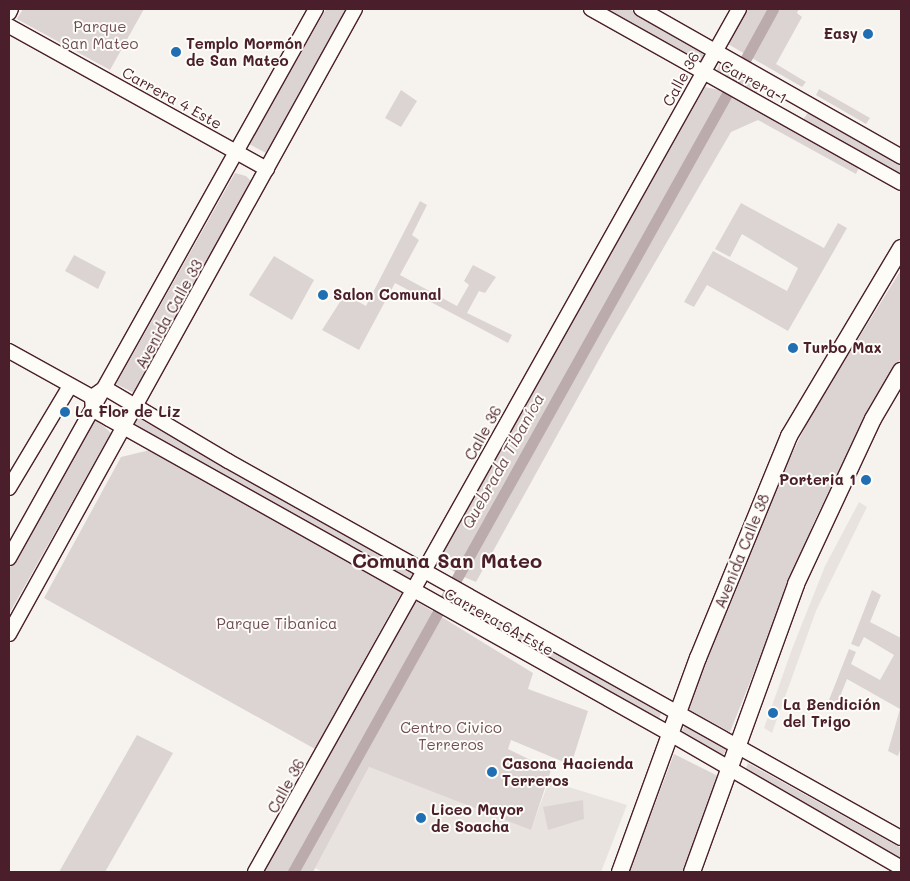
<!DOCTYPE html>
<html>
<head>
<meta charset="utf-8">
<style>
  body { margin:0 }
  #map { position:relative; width:910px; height:881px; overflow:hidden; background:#f6f3ef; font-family:Mali,sans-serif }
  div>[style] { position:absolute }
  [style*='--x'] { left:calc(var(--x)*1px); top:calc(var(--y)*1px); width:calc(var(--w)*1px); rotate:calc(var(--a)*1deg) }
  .built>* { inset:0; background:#e9e3e0 }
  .green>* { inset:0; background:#dcd4d2 }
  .canal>* { height:11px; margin:-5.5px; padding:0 5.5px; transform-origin:5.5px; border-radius:5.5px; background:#bbabac }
  .roads { filter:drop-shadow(1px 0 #4a1f2b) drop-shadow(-1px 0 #4a1f2b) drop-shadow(0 1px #4a1f2b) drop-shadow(0 -1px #4a1f2b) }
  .minor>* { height:14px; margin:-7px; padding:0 7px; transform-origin:7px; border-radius:7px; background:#fdfcf7 }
  .major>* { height:16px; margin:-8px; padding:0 8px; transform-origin:8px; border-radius:8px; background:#fdfcf7 }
  .dots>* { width:14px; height:14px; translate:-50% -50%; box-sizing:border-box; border:2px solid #fdfcf7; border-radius:50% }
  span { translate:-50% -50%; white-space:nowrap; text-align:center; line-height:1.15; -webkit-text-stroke:4px #fdfcf7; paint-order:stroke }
  .park-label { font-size:15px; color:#6e4c55 }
  .poi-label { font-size:15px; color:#4a1f2b; font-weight:700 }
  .right { translate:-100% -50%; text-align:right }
  .left { translate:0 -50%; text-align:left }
  .street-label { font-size:15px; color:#4a1f2b }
  .water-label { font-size:16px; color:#725058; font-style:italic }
  .district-label { font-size:20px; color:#4a1f2b; font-weight:700 }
  .frame { position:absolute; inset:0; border:10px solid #4a1f2b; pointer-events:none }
</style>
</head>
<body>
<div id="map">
  <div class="built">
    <div style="clip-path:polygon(859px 502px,867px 507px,816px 611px,772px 733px,764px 728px,792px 649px,825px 566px)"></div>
    <div style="clip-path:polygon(369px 767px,531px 829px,549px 781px,627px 805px,601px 872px,323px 872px,315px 868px)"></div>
  </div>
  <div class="green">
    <div style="clip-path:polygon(23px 9px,144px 9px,110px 70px,17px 19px)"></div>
    <div style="clip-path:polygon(326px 9px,346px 9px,266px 153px,249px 144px)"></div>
    <div style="clip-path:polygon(607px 9px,629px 9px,707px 52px,701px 62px)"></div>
    <div style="clip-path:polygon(748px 9px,799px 9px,797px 13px,802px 17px,776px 64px,806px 82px,802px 87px,728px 44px)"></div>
    <div style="clip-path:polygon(721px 61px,762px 83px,757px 88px,757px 94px,717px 70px)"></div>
    <div style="clip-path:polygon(705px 87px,728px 92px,859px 167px,856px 174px,758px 120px,731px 132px,607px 345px,476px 582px,459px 575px,438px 561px)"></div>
    <div style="clip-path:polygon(819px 89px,870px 118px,866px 124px,816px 95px)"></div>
    <div style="clip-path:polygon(401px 90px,417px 101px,401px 127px,385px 118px)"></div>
    <div style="clip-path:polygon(808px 112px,901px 165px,901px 175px,803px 120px)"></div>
    <div style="clip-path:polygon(235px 173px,246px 176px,253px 183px,134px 393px,116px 384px)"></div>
    <div style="clip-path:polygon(420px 201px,427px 205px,412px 235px,419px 240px,400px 275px,457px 306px,469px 285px,464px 281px,473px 265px,496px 277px,485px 293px,479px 291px,467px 313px,512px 335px,508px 343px,395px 283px,359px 350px,322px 330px,345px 294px,366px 306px)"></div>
    <div style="clip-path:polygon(741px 203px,824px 248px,838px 223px,847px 228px,788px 331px,707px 285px,694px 307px,684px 302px,713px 251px,787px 291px,798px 268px,742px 234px,730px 257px,715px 249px)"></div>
    <div style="clip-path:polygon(74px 255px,106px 272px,98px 289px,65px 271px)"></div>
    <div style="clip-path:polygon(274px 256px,314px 280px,292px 320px,249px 295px)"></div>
    <div style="clip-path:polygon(901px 270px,901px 358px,866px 415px,814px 522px,730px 732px,686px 708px,782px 474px,812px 413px)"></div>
    <div style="clip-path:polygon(95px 418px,111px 433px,9px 614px,9px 569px)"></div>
    <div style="clip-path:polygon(138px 418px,416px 572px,411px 581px,133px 426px)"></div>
    <div style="clip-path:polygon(150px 450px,403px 590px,315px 749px,44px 598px,121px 457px)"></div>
    <div style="clip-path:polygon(872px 590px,881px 595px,870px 622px,901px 638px,901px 747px,898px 756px,888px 751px,900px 709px,847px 679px,837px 704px,829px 700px,849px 649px,856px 652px,851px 664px,880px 680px,894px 655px,864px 637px,859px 647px,851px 644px)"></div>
    <div style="clip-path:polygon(460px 591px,662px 711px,658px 721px,453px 603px)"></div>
    <div style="clip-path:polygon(414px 600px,533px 673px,528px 689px,588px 711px,571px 765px,511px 740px,508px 749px,551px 770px,531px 830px,369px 767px,313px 872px,263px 872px)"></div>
    <div style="clip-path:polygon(685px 725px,728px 748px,722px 756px,682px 731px)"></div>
    <div style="clip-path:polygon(137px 735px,173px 753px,105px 872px,59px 872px)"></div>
    <div style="clip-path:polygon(674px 754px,718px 776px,685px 872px,629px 872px)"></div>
    <div style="clip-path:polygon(748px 763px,901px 848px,901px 862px,744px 774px)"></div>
    <div style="clip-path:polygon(583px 800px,584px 819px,548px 830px,543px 807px)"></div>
  </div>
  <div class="canal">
    <div style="--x:745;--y:60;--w:58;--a:-61.2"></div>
    <div style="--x:734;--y:81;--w:11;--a:-63"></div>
    <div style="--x:293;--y:872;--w:893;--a:-60.85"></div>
  </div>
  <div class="roads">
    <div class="minor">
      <div style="--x:591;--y:9;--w:355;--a:29.3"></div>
      <div style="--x:641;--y:9;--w:299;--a:29.6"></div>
      <div style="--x:9;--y:13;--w:4;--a:-63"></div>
      <div style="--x:9;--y:26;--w:295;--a:29"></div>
      <div style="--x:9;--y:351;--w:95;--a:29"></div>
      <div style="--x:92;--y:397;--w:13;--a:86"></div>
      <div style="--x:93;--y:410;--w:18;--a:29"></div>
      <div style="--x:109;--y:419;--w:646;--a:29.3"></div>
      <div style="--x:672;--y:735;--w:265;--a:30.1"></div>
      <div style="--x:92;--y:397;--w:16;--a:-35"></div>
      <div style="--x:105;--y:388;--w:143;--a:30.7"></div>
      <div style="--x:228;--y:461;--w:771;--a:29.26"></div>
      <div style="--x:9;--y:488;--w:119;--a:-59.1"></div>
      <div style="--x:9;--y:558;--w:629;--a:-60.79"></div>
      <div style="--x:9;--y:634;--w:714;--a:-61.03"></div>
      <div style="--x:255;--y:872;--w:989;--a:-60.71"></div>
    </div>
    <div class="major">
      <div style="--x:620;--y:872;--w:228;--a:-70"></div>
      <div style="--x:698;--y:658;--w:240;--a:-67.7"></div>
      <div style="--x:789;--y:436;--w:219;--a:-59.2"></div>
      <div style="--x:692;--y:872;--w:306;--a:-70.1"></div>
      <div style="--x:796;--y:584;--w:182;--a:-65"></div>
      <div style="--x:873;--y:419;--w:56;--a:-59.7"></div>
    </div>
  </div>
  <div class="dots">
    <div style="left:868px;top:34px;background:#1f6fb2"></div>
    <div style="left:176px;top:52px;background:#1f6fb2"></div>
    <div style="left:323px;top:295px;background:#1f6fb2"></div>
    <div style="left:793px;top:348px;background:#1f6fb2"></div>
    <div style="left:65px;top:412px;background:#1f6fb2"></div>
    <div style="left:866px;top:480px;background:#1f6fb2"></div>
    <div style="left:773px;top:713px;background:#1f6fb2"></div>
    <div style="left:492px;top:772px;background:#1f6fb2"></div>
    <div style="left:421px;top:818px;background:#1f6fb2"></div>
  </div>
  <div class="park-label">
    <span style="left:100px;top:35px">Parque<br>San Mateo</span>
    <span style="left:277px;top:624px">Parque Tibanica</span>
    <span style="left:451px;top:736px">Centro Civico<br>Terreros</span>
  </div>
  <div class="poi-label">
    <span class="right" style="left:858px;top:34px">Easy</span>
    <span class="left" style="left:186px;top:52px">Templo Mormón<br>de San Mateo</span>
    <span class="left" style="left:333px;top:295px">Salon Comunal</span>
    <span class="left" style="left:803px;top:348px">Turbo Max</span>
    <span class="left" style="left:75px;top:412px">La Flor de Liz</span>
    <span class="right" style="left:856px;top:480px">Porteria 1</span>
    <span class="left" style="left:783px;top:713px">La Bendición<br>del Trigo</span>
    <span class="left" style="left:502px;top:772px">Casona Hacienda<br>Terreros</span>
    <span class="left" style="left:431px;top:818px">Liceo Mayor<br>de Soacha</span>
  </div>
  <div class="street-label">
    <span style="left:681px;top:79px;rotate:-61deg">Calle 36</span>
    <span style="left:754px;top:82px;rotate:29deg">Carrera 1</span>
    <span style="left:172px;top:98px;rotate:29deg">Carrera 4 Este</span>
    <span style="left:169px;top:314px;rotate:-61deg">Avenida Calle 33</span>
    <span style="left:483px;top:433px;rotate:-61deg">Calle 36</span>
    <span style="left:742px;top:551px;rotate:-68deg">Avenida Calle 38</span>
    <span style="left:499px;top:622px;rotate:29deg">Carrera 6A Este</span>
    <span style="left:286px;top:786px;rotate:-61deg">Calle 36</span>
  </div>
  <div class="water-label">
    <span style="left:503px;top:461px;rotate:-61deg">Quebrada Tibaníca</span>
  </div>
  <div class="district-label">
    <span style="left:447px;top:560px">Comuna San Mateo</span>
  </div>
  <div class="frame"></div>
</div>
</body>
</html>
